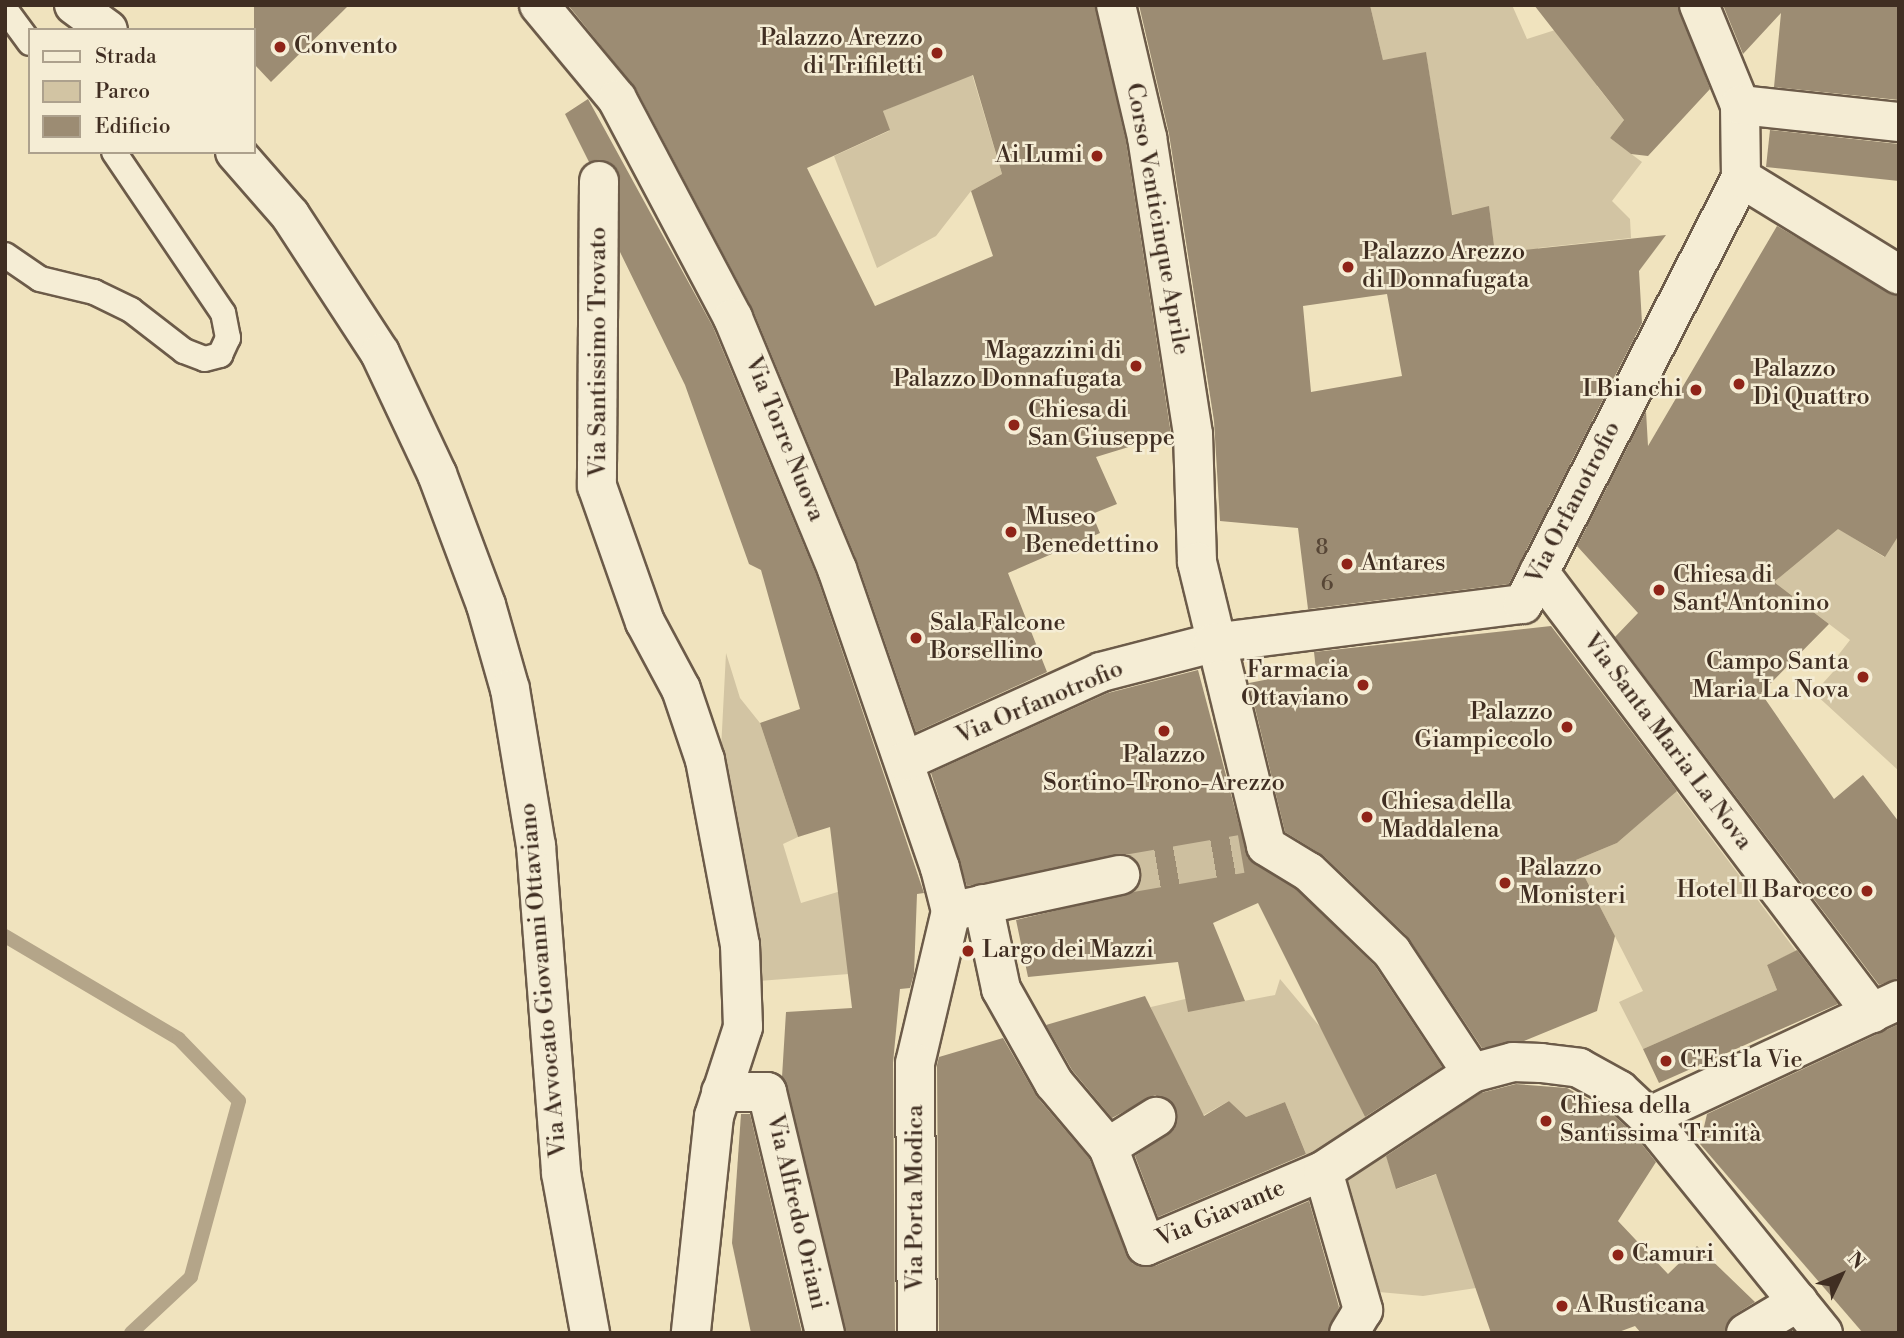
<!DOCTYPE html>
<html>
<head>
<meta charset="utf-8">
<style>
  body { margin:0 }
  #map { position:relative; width:1904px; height:1338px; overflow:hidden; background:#f0e3be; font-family:"Libre Bodoni",serif }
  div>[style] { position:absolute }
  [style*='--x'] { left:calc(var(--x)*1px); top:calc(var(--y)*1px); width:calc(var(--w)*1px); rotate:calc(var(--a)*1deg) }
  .green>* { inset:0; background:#d2c4a3 }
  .stream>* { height:14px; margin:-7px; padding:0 7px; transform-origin:7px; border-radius:7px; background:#b4a589 }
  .building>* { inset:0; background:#9c8c73 }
  .street-tunnel>* { height:38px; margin-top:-19px; transform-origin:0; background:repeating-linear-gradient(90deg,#cdbf9f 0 38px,transparent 0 57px) }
  .roads { filter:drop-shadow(2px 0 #6c5b49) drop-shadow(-2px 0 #6c5b49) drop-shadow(0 2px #6c5b49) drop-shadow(0 -2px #6c5b49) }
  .lane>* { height:24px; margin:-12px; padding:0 12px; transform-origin:12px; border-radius:12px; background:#f5edd5 }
  .street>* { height:38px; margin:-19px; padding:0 19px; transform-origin:19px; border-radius:19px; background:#f5edd5 }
  .secondary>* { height:38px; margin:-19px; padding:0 19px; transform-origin:19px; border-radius:19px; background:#f5edd5 }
  .dots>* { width:19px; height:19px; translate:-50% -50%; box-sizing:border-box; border:4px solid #f5edd5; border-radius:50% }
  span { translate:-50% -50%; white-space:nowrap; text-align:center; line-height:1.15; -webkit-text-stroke:5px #f5edd5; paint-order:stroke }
  .number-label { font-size:21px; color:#574636 }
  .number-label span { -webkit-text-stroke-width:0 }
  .poi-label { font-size:24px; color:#402e22 }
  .right { translate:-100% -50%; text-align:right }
  .left { translate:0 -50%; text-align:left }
  .street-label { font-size:24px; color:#402e22 }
  .frame { position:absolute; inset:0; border:7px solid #402e22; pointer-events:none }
  .legend { position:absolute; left:28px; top:28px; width:228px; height:126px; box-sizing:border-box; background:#f5edd5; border:2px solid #ada18d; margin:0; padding:9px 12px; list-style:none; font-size:21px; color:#402e22 }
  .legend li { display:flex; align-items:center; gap:14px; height:35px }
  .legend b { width:35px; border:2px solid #ada18d }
  .north { position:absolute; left:1806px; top:1240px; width:70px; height:70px; -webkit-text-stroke:5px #f5edd5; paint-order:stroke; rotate:46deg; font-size:19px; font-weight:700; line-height:28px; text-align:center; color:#402e22 }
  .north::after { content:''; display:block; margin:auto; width:24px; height:32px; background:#402e22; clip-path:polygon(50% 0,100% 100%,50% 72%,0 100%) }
</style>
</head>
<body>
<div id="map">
  <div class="green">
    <div style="clip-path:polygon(1370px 5px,1512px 5px,1527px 39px,1602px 15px,1597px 86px,1624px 120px,1610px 138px,1642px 162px,1612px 201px,1630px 219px,1631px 238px,1538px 248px,1542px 283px,1498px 277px,1489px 207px,1412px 223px,1446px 180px,1426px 53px,1383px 60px)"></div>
    <div style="clip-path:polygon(966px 54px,1002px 174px,971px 191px,936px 236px,877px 268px,834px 156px,889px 131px,883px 111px,935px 88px)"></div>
    <div style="clip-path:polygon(1745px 471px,1884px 557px,1899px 535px,1899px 771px,1814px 693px,1842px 662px,1836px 658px,1850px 640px,1774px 582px,1787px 571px)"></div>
    <div style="clip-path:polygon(726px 653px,740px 698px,760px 723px,798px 837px,783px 844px,801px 903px,841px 891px,849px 974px,758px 981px,720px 769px)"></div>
    <div style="clip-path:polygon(1676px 791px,1796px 951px,1767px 965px,1777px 990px,1643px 1049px,1619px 1002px,1643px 991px,1576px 860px,1617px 843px)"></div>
    <div style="clip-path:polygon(1280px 979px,1326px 1034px,1369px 1126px,1311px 1166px,1285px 1102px,1246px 1117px,1229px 1101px,1204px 1115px,1191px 1106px,1173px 1120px,1165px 1097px,1189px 1085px,1154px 1027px,1151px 1007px,1198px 996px,1203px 1009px,1275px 995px)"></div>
    <div style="clip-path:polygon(1381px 1140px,1397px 1189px,1480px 1158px,1476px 1288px,1423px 1296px,1368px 1291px,1336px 1171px)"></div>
  </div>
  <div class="stream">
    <div style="--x:5;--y:936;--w:202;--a:30.6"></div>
    <div style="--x:179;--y:1039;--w:86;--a:45.9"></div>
    <div style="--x:239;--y:1101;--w:182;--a:105.3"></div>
    <div style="--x:191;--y:1277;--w:82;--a:137"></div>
  </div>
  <div class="building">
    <div style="clip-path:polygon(254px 5px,349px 5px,271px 82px,254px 64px)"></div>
    <div style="clip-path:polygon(evenodd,568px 5px,1095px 5px,1126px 141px,1171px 434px,1096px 457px,1117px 504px,1092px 514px,1100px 533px,1008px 573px,1047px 672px,916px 732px,857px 561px,753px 310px,636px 89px,568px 5px,973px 75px,1002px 174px,971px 191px,993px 256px,875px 306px,807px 168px,890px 130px,883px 111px,973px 75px)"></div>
    <div style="clip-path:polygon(evenodd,1139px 5px,1370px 5px,1383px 60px,1426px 52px,1452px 215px,1489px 206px,1495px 253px,1666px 235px,1639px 271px,1642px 323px,1509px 584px,1308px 609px,1298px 528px,1220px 521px,1214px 421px,1169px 134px,1139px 5px,1387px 294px,1402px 376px,1311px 392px,1303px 306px,1387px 294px)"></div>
    <div style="clip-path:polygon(1534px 5px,1678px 5px,1710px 89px,1648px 156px,1631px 154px,1610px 138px,1624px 120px)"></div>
    <div style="clip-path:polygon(1723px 5px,1899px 5px,1899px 100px,1774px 87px,1781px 13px,1743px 54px)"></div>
    <div style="clip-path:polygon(588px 99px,713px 327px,817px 577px,924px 893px,917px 894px,914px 974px,910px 988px,900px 989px,893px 1063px,895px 1333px,846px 1333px,782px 1077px,786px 1012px,852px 1008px,830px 827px,798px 837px,760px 723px,800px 709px,761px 570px,749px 564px,685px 385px,620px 252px,618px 171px,609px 162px,589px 162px,565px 114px)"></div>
    <div style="clip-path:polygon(1770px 130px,1899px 144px,1899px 181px,1766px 167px)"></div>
    <div style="clip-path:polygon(1777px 226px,1899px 297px,1899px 535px,1885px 557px,1838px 529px,1774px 582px,1829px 624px,1761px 693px,1834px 799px,1863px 775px,1899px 822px,1899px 978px,1879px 985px,1615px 637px,1638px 613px,1577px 546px,1646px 411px,1648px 446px)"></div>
    <div style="clip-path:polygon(1551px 626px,1677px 791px,1617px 843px,1576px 860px,1615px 936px,1597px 1011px,1524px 1041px,1482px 1048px,1407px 936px,1324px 856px,1285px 832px,1249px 683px,1316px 670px,1314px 652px)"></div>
    <div style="clip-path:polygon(1198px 670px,1248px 858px,1296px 889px,1375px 966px,1442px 1067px,1365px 1117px,1258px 903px,1213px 923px,1245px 1001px,1188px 1012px,1178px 962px,1028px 977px,1016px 920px,1134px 892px,1141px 871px,1127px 854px,967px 886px,931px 773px,1108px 693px)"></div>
    <div style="clip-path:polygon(1797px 950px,1838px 1004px,1659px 1083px,1643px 1049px,1777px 990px,1767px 965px)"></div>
    <div style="clip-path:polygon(1145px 996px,1204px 1116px,1229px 1101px,1246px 1117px,1285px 1102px,1306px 1154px,1158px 1217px,1135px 1156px,1175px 1128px,1175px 1106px,1155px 1095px,1112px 1118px,1072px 1070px,1046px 1025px)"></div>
    <div style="clip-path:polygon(1899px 1024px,1899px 1333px,1863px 1333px,1700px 1144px,1707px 1114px)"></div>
    <div style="clip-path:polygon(1003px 1038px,1037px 1097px,1089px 1158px,1133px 1264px,1155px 1266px,1309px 1201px,1339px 1307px,1327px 1333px,939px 1333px,937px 1065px,939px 1057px)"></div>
    <div style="clip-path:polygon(1516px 1084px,1567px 1088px,1609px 1111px,1632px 1132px,1656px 1162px,1618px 1221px,1668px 1274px,1697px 1246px,1755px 1302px,1734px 1315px,1724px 1333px,1641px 1333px,1635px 1326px,1616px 1333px,1491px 1333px,1436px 1174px,1396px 1189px,1386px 1156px,1481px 1093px)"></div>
    <div style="clip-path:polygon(741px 1114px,750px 1114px,802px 1333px,751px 1333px,732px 1243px)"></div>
  </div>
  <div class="street-tunnel">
    <div style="--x:1120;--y:875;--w:123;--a:-9.8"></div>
  </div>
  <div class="roads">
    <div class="lane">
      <div style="--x:5;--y:9;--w:42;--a:53.7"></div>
      <div style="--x:5;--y:255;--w:42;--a:34.4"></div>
      <div style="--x:40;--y:279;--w:56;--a:13.5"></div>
      <div style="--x:94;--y:292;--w:41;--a:25.9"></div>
      <div style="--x:131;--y:310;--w:67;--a:37.7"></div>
      <div style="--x:184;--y:351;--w:22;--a:21"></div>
      <div style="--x:205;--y:359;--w:16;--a:-15"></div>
      <div style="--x:220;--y:355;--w:19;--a:-65"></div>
      <div style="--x:228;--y:338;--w:25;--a:-101"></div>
      <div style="--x:223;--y:313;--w:194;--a:-124.1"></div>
    </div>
    <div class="street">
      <div style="--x:539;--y:5;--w:122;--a:50.3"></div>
      <div style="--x:617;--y:99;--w:248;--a:62.1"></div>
      <div style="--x:733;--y:318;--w:272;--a:67.5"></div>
      <div style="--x:837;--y:569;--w:316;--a:71"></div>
      <div style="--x:940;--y:868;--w:44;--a:75.7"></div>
      <div style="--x:951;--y:911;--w:156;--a:103.3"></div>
      <div style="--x:915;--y:1063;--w:270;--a:89.6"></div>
      <div style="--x:1116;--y:5;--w:136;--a:76.8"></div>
      <div style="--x:1147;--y:137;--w:301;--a:81.2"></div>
      <div style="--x:1193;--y:434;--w:128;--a:88.2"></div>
      <div style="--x:1197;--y:562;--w:292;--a:76.3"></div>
      <div style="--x:1266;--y:846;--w:50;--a:31.2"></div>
      <div style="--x:1309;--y:872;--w:115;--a:43.9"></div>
      <div style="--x:1392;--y:952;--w:145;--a:56.5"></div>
      <div style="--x:1472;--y:1073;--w:42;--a:-15"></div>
      <div style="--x:1513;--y:1062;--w:28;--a:2"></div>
      <div style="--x:1541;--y:1063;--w:38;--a:7"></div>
      <div style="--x:1579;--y:1068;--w:46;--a:28.8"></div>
      <div style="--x:1619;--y:1090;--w:40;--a:43"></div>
      <div style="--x:1648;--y:1117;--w:278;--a:51"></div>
      <div style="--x:1741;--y:178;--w:185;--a:31.5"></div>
      <div style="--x:599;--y:181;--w:305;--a:90.4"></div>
      <div style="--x:597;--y:486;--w:144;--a:70.6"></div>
      <div style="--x:645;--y:622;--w:76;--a:61.8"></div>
      <div style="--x:681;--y:689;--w:75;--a:71.3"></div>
      <div style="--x:705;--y:760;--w:188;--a:79.3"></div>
      <div style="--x:740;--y:945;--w:82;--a:87.9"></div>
      <div style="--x:743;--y:1027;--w:94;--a:108"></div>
      <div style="--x:714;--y:1116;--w:218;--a:96.1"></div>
      <div style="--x:1539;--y:572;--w:553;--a:52.94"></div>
      <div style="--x:905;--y:761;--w:215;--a:-24.4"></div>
      <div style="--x:1101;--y:672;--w:116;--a:-14.5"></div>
      <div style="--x:1213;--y:643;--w:312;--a:-7.2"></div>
      <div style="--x:1523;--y:604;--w:479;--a:-62.9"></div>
      <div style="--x:1741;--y:178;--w:73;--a:-90.8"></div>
      <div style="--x:983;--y:904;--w:87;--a:78"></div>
      <div style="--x:1001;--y:989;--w:108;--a:60.6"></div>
      <div style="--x:1054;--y:1083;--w:84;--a:49.8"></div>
      <div style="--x:1108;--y:1147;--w:106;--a:69"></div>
      <div style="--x:1146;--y:1246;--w:192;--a:-23"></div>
      <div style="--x:1323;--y:1171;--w:178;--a:-33.3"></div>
      <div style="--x:958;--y:910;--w:166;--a:-12.2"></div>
      <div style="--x:721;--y:1092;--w:46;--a:0"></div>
      <div style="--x:767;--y:1092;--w:248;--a:76.5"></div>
      <div style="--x:1648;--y:1117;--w:277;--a:-25"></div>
      <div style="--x:1108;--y:1147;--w:57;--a:-32"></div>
      <div style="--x:1323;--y:1171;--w:145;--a:73.9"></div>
      <div style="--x:1363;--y:1310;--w:27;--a:121"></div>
      <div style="--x:1746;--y:1333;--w:61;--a:-30.8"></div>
    </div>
    <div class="secondary">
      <div style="--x:74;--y:5;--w:42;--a:36.3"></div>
      <div style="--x:1699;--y:5;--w:108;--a:67.7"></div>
      <div style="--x:1740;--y:105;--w:160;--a:6.1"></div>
      <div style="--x:235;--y:152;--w:84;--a:48.9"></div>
      <div style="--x:290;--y:215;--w:165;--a:56.9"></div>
      <div style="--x:380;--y:353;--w:134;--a:64.8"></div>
      <div style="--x:437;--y:474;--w:140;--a:69.5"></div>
      <div style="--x:486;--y:605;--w:87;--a:74.1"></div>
      <div style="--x:510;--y:689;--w:159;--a:80.6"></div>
      <div style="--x:536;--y:846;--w:328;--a:85.6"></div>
      <div style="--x:561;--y:1173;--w:163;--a:79.7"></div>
    </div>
  </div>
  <div class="dots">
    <div style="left:280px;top:47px;background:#8f2418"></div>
    <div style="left:937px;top:53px;background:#8f2418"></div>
    <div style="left:1097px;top:156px;background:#8f2418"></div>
    <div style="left:1348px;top:267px;background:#8f2418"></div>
    <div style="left:1136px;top:366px;background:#8f2418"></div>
    <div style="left:1739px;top:384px;background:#8f2418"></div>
    <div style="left:1696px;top:390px;background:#8f2418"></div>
    <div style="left:1014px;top:425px;background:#8f2418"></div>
    <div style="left:1011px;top:532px;background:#8f2418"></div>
    <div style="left:1347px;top:564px;background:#8f2418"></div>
    <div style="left:1659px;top:590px;background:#8f2418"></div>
    <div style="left:916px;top:638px;background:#8f2418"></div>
    <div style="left:1863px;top:677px;background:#8f2418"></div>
    <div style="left:1363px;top:685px;background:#8f2418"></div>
    <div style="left:1567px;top:727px;background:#8f2418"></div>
    <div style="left:1164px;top:731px;background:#8f2418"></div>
    <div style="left:1367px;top:817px;background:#8f2418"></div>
    <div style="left:1505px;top:883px;background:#8f2418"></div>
    <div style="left:1867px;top:891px;background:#8f2418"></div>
    <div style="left:968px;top:951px;background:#8f2418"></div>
    <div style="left:1666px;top:1061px;background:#8f2418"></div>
    <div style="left:1546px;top:1121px;background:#8f2418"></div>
    <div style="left:1618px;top:1255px;background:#8f2418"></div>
    <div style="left:1562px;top:1306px;background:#8f2418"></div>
  </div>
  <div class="number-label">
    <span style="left:1322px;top:548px">8</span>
    <span style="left:1327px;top:584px">6</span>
  </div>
  <div class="poi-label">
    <span class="right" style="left:923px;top:53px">Palazzo Arezzo<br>di Trifiletti</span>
    <span class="left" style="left:294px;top:47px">Convento</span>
    <span class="right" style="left:1083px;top:156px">Ai Lumi</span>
    <span class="left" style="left:1362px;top:267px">Palazzo Arezzo<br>di Donnafugata</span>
    <span class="right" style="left:1122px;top:366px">Magazzini di<br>Palazzo Donnafugata</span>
    <span class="left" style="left:1753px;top:384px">Palazzo<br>Di Quattro</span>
    <span class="right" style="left:1682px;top:390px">I Bianchi</span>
    <span class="left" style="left:1028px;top:425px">Chiesa di<br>San Giuseppe</span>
    <span class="left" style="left:1025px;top:532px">Museo<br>Benedettino</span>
    <span class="left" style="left:1361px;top:564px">Antares</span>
    <span class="left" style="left:1673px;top:590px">Chiesa di<br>Sant'Antonino</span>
    <span class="left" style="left:930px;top:638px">Sala Falcone<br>Borsellino</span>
    <span class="right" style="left:1849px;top:677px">Campo Santa<br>Maria La Nova</span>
    <span class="right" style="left:1349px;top:685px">Farmacia<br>Ottaviano</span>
    <span class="right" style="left:1553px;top:727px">Palazzo<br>Giampiccolo</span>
    <span style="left:1164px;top:770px">Palazzo<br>Sortino-Trono-Arezzo</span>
    <span class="left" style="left:1381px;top:817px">Chiesa della<br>Maddalena</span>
    <span class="left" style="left:1519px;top:883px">Palazzo<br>Monisteri</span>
    <span class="right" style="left:1853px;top:891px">Hotel Il Barocco</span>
    <span class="left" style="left:982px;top:951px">Largo dei Mazzi</span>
    <span class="left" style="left:1680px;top:1061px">C'Est la Vie</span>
    <span class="left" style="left:1560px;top:1121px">Chiesa della<br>Santissima Trinità</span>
    <span class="left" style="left:1632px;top:1255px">Camuri</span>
    <span class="left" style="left:1576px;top:1306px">A Rusticana</span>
  </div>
  <div class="street-label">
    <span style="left:1157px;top:219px;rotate:80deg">Corso Venticinque Aprile</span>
    <span style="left:599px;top:352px;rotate:-90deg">Via Santissimo Trovato</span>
    <span style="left:784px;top:439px;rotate:68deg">Via Torre Nuova</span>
    <span style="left:1574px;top:503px;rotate:-63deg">Via Orfanotrofio</span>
    <span style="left:1040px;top:703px;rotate:-23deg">Via Orfanotrofio</span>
    <span style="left:1667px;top:742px;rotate:53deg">Via Santa Maria La Nova</span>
    <span style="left:544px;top:980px;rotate:-95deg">Via Avvocato Giovanni Ottaviano</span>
    <span style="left:916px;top:1198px;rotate:-90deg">Via Porta Modica</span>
    <span style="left:796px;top:1212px;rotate:77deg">Via Alfredo Oriani</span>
    <span style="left:1221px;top:1214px;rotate:-23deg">Via Giavante</span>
  </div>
  <div class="frame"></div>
  <ul class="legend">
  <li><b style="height:9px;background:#f5edd5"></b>Strada</li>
  <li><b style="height:19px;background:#d2c4a3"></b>Parco</li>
  <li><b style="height:19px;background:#9c8c73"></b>Edificio</li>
  </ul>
  <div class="north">N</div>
</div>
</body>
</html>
